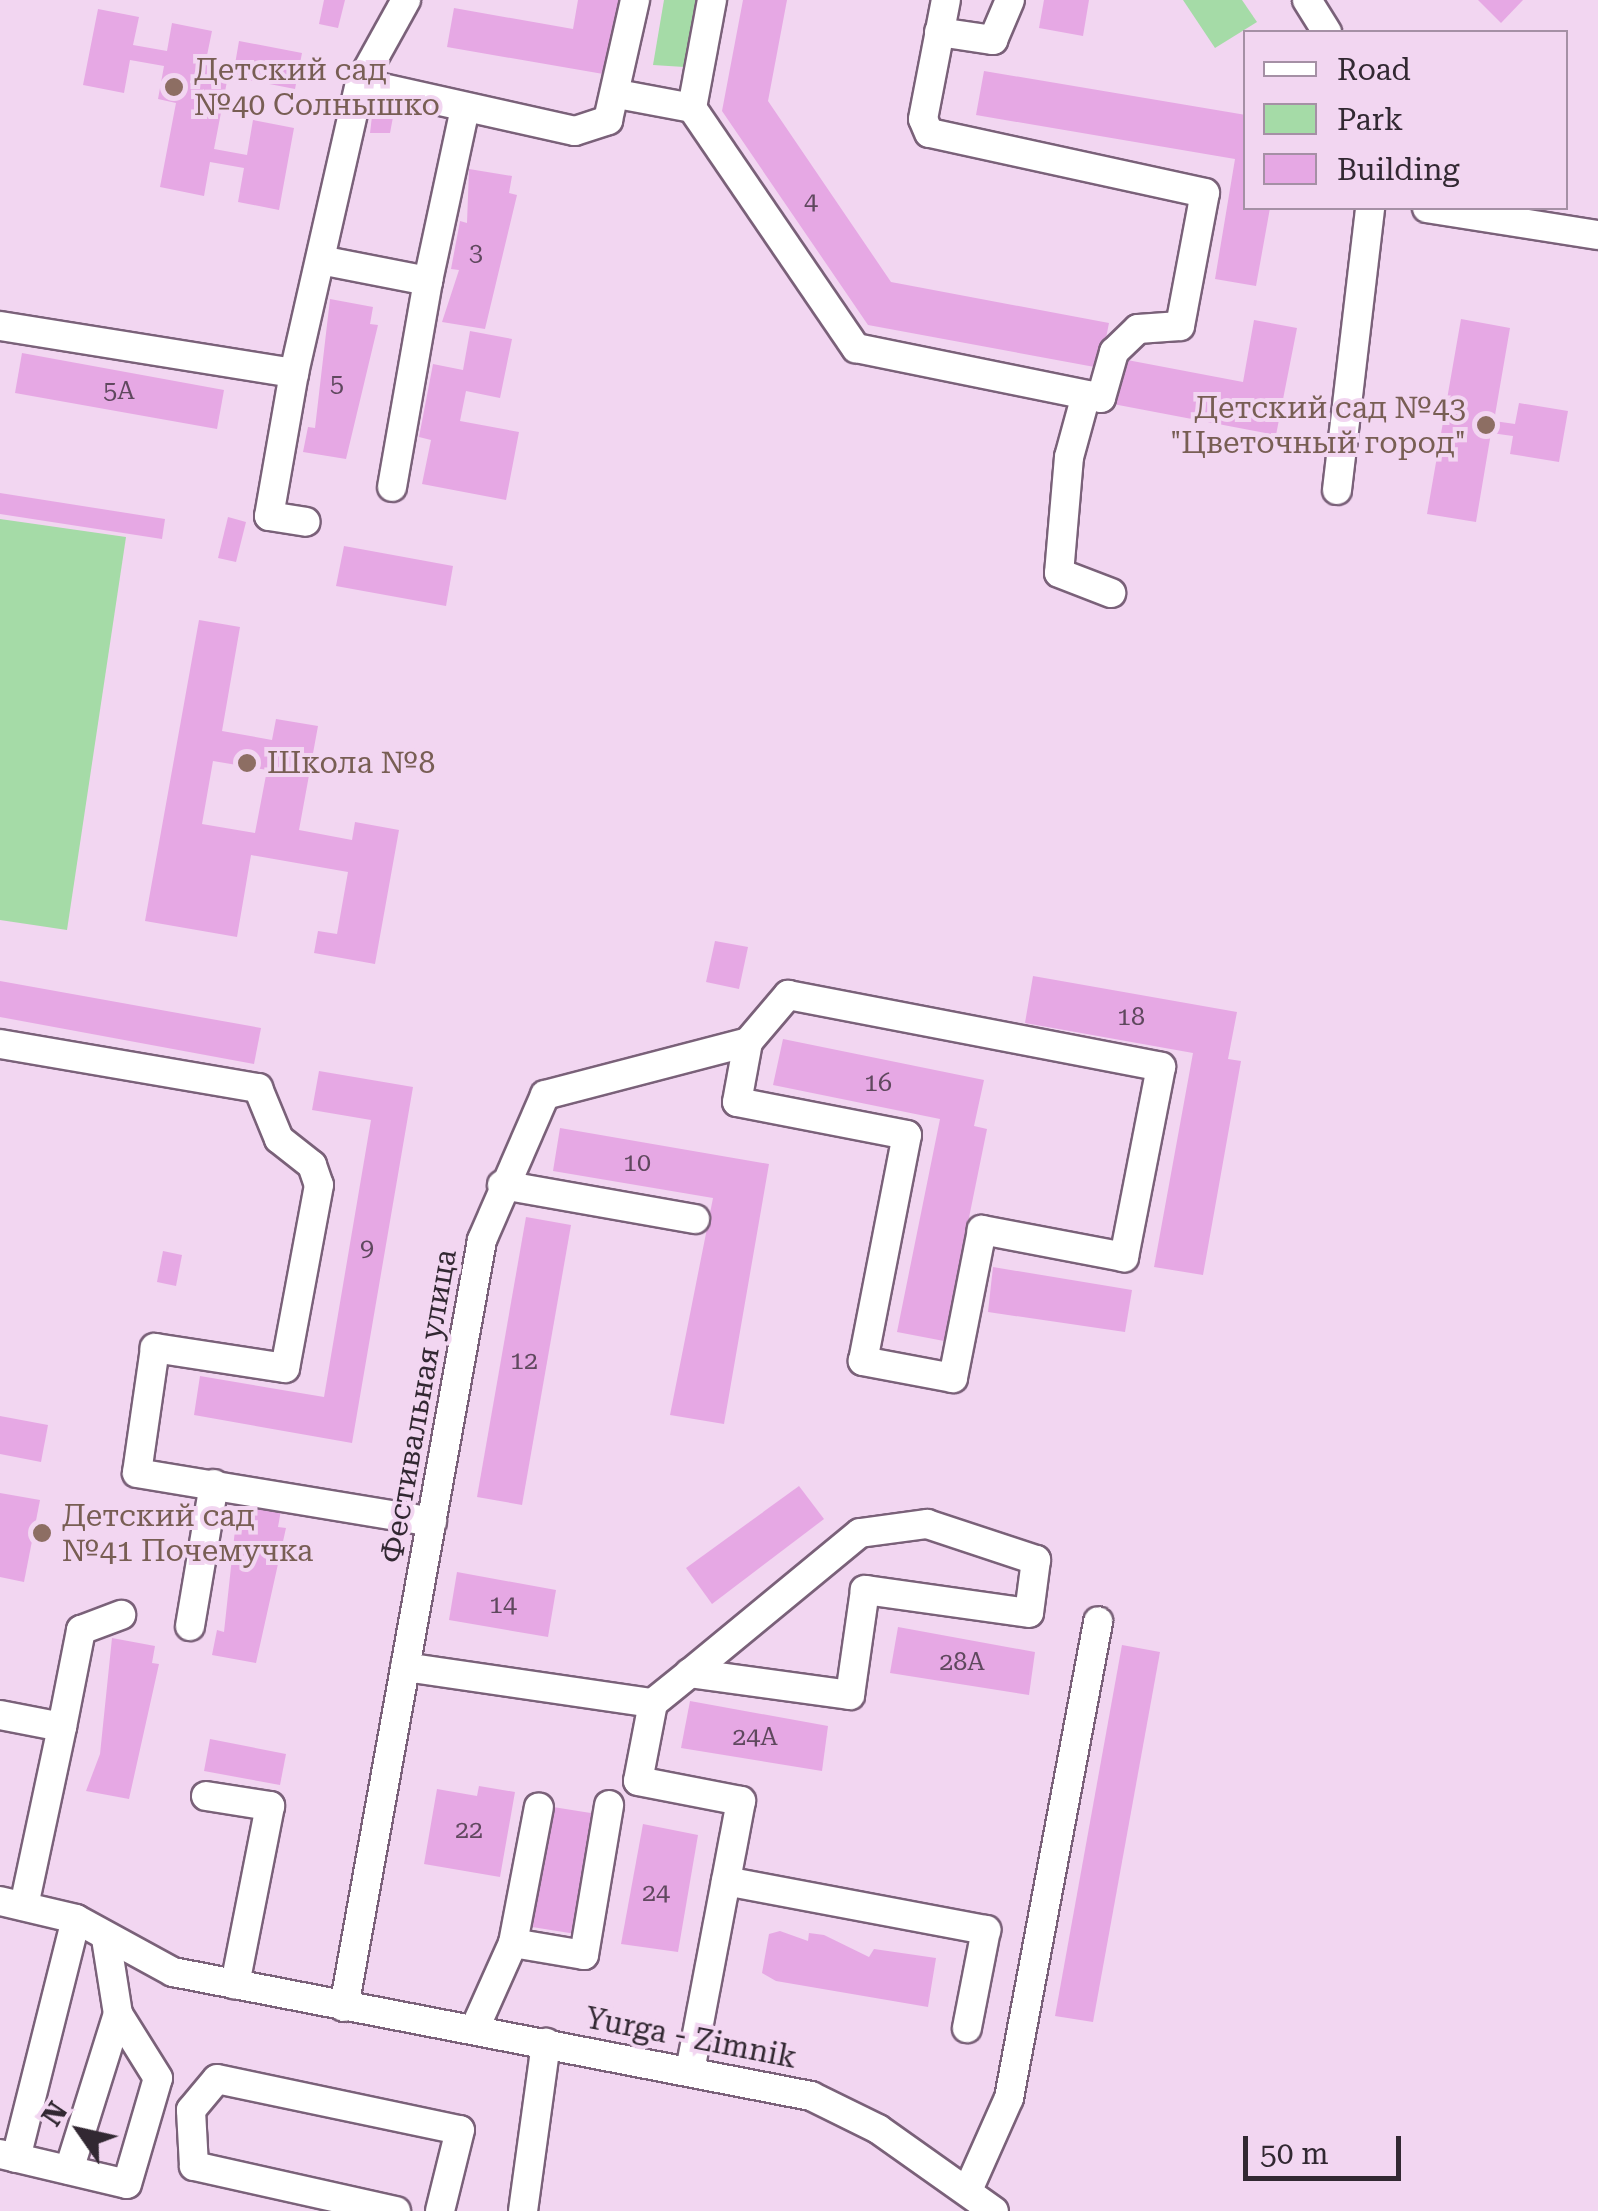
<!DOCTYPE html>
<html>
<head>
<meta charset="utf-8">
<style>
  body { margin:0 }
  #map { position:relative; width:1598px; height:2211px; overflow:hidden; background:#f2d6f1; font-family:"Roboto Serif",serif }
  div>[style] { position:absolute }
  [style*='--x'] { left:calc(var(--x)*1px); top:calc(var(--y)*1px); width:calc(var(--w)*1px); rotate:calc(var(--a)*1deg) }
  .green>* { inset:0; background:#a5dba7 }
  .building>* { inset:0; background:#e6a8e4 }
  .roads { filter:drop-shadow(2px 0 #7a6179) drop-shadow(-2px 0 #7a6179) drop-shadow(0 2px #7a6179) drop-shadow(0 -2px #7a6179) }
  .minor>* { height:28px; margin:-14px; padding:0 14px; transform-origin:14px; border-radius:14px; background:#fff }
  .dots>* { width:28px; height:28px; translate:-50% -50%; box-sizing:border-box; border:5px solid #f2d6f1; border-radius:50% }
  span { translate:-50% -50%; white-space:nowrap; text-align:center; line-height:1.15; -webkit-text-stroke:8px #f2d6f1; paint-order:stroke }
  .number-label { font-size:25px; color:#5f485e }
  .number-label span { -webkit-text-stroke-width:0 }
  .education-label { font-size:30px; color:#785e54 }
  .left { translate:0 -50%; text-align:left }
  .right { translate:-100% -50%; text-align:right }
  .street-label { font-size:30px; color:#322832 }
  .legend { position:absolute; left:1243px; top:30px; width:325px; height:180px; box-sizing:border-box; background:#f2d6f1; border:2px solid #a590a5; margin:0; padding:12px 18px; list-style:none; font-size:30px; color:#322832 }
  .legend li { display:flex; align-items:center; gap:20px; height:50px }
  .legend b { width:50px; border:2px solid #a590a5 }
  .north { position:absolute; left:30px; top:2081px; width:100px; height:100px; -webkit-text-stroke:8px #f2d6f1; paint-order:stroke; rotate:304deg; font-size:28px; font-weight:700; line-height:40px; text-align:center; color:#322832 }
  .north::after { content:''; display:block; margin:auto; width:35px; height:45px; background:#322832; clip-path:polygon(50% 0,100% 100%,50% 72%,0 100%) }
  .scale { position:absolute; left:1243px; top:2136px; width:158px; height:45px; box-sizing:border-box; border:5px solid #322832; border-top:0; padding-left:12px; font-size:30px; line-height:35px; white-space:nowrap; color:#322832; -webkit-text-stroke:8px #f2d6f1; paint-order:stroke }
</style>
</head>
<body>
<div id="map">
  <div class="green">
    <div style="clip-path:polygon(664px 0,711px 0,700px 68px,653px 65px)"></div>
    <div style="clip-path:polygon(1183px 0,1242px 0,1257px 22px,1215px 48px)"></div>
    <div style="clip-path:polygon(0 519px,126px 537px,67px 930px,0 920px)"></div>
  </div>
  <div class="building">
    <div style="clip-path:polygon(324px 0,345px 0,338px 28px,319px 24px)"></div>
    <div style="clip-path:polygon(578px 0,622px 0,609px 75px,447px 47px,454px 8px,573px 29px)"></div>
    <div style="clip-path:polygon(743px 0,787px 0,768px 101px,891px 282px,1109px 323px,1100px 368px,868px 325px,722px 111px)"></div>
    <div style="clip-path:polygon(1044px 0,1089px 0,1083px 36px,1039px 28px)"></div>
    <div style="clip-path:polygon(1478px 0,1523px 0,1501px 23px)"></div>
    <div style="clip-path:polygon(98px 9px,139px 17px,133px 45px,167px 51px,172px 23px,212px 31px,205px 65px,234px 70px,239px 41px,302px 53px,295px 89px,228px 76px,214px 149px,247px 155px,253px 120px,294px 128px,279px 210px,238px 202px,244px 168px,210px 162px,204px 196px,160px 187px,176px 103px,158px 99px,164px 66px,130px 60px,124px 93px,83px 85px)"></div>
    <div style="clip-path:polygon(984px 71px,1246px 115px,1246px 208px,1270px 208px,1256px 286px,1215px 279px,1235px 159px,976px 115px)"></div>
    <div style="clip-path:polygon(374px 100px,396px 101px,390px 133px,370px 133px)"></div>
    <div style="clip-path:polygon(469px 169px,512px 176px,509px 193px,517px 195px,485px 329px,442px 322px,459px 270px,451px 269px,460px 221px,467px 223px)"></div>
    <div style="clip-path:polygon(330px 299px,373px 307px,370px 324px,378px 325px,346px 459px,303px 452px,308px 427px,315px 428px)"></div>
    <div style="clip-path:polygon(1461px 319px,1510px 328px,1494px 421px,1515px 424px,1519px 403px,1568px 411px,1559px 462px,1510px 454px,1513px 436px,1491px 433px,1476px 522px,1427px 514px)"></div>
    <div style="clip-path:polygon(1254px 320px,1297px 328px,1276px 435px,1113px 404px,1122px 359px,1243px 382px)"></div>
    <div style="clip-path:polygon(470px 331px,512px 339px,500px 398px,466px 391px,460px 421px,519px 432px,506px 500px,422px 484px,431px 440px,419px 437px,433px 364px,463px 370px)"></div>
    <div style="clip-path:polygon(22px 353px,224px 390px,217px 429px,15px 393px)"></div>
    <div style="clip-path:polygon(0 493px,165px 519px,162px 539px,0 514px)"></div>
    <div style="clip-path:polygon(228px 517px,246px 522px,236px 562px,218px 558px)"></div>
    <div style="clip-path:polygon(344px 546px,453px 566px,446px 606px,336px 586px)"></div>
    <div style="clip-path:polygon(evenodd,199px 620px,240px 627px,222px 731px,272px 740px,276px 719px,318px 726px,299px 830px,352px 840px,355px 822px,399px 830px,375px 964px,314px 953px,318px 931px,337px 934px,348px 872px,251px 855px,237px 937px,145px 921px,199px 620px,213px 761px,267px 770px,255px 833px,202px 824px,213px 761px)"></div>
    <div style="clip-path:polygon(715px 941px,748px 947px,739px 989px,706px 982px)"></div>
    <div style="clip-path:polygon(1033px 976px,1237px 1012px,1228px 1059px,1241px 1061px,1203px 1275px,1154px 1267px,1193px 1053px,1025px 1023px)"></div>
    <div style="clip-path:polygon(0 981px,261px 1028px,254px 1064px,0 1017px)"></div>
    <div style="clip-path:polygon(783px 1039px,984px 1080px,974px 1126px,987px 1129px,944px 1341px,897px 1332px,940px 1119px,773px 1085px)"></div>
    <div style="clip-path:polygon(319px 1071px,413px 1087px,352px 1443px,194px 1415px,200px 1376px,324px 1397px,371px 1120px,312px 1110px)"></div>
    <div style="clip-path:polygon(560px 1128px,769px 1164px,724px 1424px,670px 1415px,713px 1198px,553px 1171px)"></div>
    <div style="clip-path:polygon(526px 1217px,571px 1225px,522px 1505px,477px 1497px)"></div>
    <div style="clip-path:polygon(163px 1251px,182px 1255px,176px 1286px,157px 1282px)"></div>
    <div style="clip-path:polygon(993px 1267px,1132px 1290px,1125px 1332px,988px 1312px)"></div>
    <div style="clip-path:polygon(0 1416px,48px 1425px,41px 1462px,0 1454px)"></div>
    <div style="clip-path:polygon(799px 1486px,824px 1519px,712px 1604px,686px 1568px)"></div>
    <div style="clip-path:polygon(0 1493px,40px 1500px,24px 1582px,0 1577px)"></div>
    <div style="clip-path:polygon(238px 1502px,281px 1510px,278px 1527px,286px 1528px,256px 1663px,212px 1655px,217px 1630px,224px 1632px)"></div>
    <div style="clip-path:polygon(457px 1572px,556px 1590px,548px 1637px,449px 1620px)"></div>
    <div style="clip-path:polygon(898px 1627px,1035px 1652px,1029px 1695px,890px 1673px)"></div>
    <div style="clip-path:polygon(112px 1638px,155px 1646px,152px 1663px,159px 1664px,129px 1799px,86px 1791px,100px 1754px)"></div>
    <div style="clip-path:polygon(1122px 1645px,1160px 1652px,1093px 2022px,1055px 2016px)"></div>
    <div style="clip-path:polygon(690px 1701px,828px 1726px,822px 1771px,681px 1748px)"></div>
    <div style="clip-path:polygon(210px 1739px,286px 1754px,280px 1785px,204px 1771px)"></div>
    <div style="clip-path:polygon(479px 1786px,515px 1792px,500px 1877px,424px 1864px,437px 1789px,477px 1796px)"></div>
    <div style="clip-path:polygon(553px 1807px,597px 1814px,576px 1934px,532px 1927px)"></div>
    <div style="clip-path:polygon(643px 1824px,698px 1835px,678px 1952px,621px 1944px)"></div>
    <div style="clip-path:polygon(780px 1931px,808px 1941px,809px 1933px,824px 1935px,869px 1957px,874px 1949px,936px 1958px,928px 2007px,776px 1981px,762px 1973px,769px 1934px)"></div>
  </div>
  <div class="roads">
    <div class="minor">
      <div style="--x:712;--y:0;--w:110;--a:100.5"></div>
      <div style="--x:692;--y:108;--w:291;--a:55.7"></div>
      <div style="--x:856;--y:348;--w:250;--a:11.5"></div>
      <div style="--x:1101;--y:398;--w:48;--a:-74.2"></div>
      <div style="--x:1114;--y:352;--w:33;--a:-44"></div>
      <div style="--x:1138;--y:329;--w:42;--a:-4.1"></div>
      <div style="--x:1180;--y:326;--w:135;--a:-79.4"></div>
      <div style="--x:1205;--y:193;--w:282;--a:-167.7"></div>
      <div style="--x:929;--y:133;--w:15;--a:-113"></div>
      <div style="--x:923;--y:119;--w:121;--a:-79.1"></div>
      <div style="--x:1307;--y:0;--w:38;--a:58"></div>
      <div style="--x:939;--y:32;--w:55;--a:8.4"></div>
      <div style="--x:993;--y:40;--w:43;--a:-67"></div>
      <div style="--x:360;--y:83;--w:95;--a:-61"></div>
      <div style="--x:618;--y:94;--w:75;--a:10.7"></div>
      <div style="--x:1427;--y:208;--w:173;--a:9"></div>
      <div style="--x:325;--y:261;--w:105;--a:11"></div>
      <div style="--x:428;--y:281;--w:209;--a:99.9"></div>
      <div style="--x:428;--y:281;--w:177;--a:-77.9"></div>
      <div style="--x:0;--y:326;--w:298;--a:9.1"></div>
      <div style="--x:294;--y:373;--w:297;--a:-77.2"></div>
      <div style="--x:360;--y:83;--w:220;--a:12.6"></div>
      <div style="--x:575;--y:131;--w:35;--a:-18"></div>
      <div style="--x:608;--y:120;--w:123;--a:-77.3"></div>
      <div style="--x:294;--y:373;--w:145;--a:99.9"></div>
      <div style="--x:269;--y:516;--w:37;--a:9"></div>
      <div style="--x:1086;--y:395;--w:64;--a:105.3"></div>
      <div style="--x:1069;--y:457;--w:116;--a:94.9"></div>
      <div style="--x:1059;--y:573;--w:56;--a:21"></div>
      <div style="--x:1337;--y:490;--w:284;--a:-83.3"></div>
      <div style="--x:0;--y:1044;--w:262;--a:9.7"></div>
      <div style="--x:258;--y:1088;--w:55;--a:67.6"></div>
      <div style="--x:279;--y:1139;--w:42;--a:38.2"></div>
      <div style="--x:312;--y:1165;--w:21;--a:71"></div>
      <div style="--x:319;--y:1185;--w:186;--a:100.5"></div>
      <div style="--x:285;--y:1368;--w:132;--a:-171.3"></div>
      <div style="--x:155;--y:1348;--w:126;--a:98.2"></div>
      <div style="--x:137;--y:1473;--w:299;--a:9.4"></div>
      <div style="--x:502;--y:1185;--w:196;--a:10"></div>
      <div style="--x:190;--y:1626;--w:144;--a:-80.4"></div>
      <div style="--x:405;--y:1667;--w:251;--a:8.3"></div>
      <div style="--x:653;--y:1703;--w:48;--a:-39"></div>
      <div style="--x:690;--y:1673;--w:220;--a:-39.5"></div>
      <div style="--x:860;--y:1533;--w:68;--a:-7.7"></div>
      <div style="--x:927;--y:1524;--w:115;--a:18.3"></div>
      <div style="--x:1036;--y:1560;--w:53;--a:97.5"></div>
      <div style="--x:1029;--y:1613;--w:166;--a:-172"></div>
      <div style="--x:865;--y:1590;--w:106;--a:98.1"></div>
      <div style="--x:850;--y:1695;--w:162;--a:-172.2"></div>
      <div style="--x:653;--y:1703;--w:79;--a:100.9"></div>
      <div style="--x:638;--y:1781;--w:105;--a:11"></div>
      <div style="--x:741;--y:1801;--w:270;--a:100.7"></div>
      <div style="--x:0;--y:1715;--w:63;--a:11"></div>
      <div style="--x:62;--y:1727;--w:99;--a:-78.9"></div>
      <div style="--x:81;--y:1630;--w:43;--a:-20.6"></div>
      <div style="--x:206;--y:1796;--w:65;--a:8.9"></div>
      <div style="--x:270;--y:1806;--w:182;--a:101.1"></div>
      <div style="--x:726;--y:1881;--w:265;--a:10.7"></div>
      <div style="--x:986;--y:1930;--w:100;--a:101"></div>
      <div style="--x:0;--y:1901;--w:78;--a:13.3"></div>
      <div style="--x:76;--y:1919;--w:111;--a:28.7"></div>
      <div style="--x:173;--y:1972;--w:650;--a:11"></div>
      <div style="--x:811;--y:2096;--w:75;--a:26.2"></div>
      <div style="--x:878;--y:2129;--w:142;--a:35.3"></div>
      <div style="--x:24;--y:1906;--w:183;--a:-78"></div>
      <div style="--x:513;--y:1943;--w:72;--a:9.6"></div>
      <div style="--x:584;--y:1955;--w:152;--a:-80.5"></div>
      <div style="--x:344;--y:2007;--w:779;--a:-79.8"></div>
      <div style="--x:482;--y:1240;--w:158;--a:-66.5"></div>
      <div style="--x:545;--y:1095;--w:210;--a:-14.6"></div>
      <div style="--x:748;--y:1042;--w:62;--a:-49.6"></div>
      <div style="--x:788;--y:995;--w:380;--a:10.9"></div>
      <div style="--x:1161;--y:1067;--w:194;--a:101"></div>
      <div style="--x:1124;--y:1257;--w:145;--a:-169.2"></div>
      <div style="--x:982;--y:1230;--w:151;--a:101.1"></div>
      <div style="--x:953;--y:1378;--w:92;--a:-169.3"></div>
      <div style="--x:863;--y:1361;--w:230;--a:-79"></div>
      <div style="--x:907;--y:1135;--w:173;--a:-169"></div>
      <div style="--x:737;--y:1102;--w:61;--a:-79.6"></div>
      <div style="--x:475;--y:2028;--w:93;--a:-65.9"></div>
      <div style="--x:513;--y:1943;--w:138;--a:-79.2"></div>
      <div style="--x:0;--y:2154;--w:130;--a:13.3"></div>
      <div style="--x:127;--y:2184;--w:110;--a:-73.7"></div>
      <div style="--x:158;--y:2078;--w:75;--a:-122"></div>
      <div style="--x:118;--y:2014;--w:77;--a:-99"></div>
      <div style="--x:16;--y:2158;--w:246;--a:-75.9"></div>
      <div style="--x:69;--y:2170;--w:164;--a:-72.6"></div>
      <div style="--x:968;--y:2190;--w:101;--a:-66"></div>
      <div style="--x:1009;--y:2098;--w:485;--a:-79.4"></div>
      <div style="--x:396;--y:2211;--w:207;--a:-167.4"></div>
      <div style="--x:194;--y:2166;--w:56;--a:-93.1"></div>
      <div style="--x:191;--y:2110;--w:40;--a:-50"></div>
      <div style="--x:217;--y:2079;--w:248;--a:11.9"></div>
      <div style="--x:460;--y:2130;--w:83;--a:103.9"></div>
      <div style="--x:523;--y:2211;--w:170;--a:-82.2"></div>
    </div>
  </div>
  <div class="dots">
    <div style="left:174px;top:87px;background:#8d6e63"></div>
    <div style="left:1486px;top:425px;background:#8d6e63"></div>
    <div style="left:247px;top:763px;background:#8d6e63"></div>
    <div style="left:42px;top:1533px;background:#8d6e63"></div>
  </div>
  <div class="number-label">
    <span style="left:811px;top:202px">4</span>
    <span style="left:476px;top:253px">3</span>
    <span style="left:337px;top:384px">5</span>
    <span style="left:119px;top:391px">5А</span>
    <span style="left:1131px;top:1017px">18</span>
    <span style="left:878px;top:1083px">16</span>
    <span style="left:637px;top:1163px">10</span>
    <span style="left:367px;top:1248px">9</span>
    <span style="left:524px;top:1361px">12</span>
    <span style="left:503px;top:1605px">14</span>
    <span style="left:962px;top:1662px">28А</span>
    <span style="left:755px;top:1737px">24А</span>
    <span style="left:469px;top:1830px">22</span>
    <span style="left:656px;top:1893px">24</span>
  </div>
  <div class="education-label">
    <span class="left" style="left:194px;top:87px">Детский сад<br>№40 Солнышко</span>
    <span class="right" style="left:1466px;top:425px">Детский сад №43<br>"Цветочный город"</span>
    <span class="left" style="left:267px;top:763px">Школа №8</span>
    <span class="left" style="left:62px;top:1533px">Детский сад<br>№41 Почемучка</span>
  </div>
  <div class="street-label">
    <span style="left:419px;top:1406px;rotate:-80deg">Фестивальная улица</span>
    <span style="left:691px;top:2038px;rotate:11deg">Yurga - Zimnik</span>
  </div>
  <ul class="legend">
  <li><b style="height:12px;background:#fff"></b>Road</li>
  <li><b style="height:28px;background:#a5dba7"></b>Park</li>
  <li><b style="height:28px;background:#e6a8e4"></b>Building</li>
  </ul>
  <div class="north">N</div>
  <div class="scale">50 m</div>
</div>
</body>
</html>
